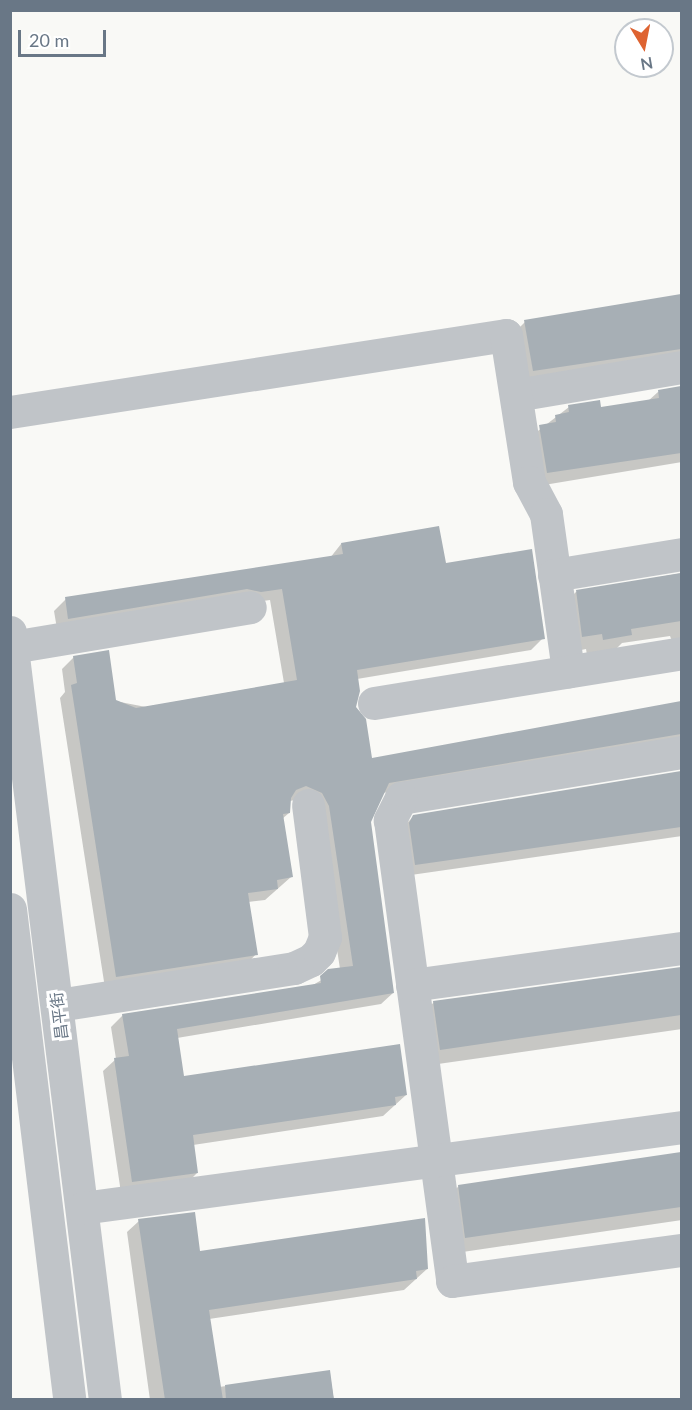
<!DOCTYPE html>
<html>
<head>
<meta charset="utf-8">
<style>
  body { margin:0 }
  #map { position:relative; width:692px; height:1410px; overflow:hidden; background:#f9f9f6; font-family:Lato,"Noto Sans SC",sans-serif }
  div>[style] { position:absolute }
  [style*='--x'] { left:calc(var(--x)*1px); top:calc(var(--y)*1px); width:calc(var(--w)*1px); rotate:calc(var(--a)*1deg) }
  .shadow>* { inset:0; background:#0003 }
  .building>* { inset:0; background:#a7afb5 }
  .minor>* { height:33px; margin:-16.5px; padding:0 16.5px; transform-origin:16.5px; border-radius:16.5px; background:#c0c4c8 }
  span { translate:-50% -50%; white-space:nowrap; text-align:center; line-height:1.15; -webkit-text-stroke:6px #fff; paint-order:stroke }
  .street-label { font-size:16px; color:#697786 }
  .frame { position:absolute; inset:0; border:12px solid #697786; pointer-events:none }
  .north { position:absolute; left:614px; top:18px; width:60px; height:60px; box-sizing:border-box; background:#fff; border:2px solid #c3c9cf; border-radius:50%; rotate:170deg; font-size:16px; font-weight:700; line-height:24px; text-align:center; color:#697786 }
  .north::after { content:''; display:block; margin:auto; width:21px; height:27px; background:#de6331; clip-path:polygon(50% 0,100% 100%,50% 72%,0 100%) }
  .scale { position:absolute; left:18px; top:30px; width:88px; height:27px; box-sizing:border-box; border:3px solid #697786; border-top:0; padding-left:8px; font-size:18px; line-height:21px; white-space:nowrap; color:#697786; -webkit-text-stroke:4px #fff; paint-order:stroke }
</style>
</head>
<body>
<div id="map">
  <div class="shadow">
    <div style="clip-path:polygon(682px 296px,682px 358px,519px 385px,510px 337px,525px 322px)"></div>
    <div style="clip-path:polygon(682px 387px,682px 462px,532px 487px,525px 441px,569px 407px,600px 408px,648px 401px,658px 392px)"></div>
    <div style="clip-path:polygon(341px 544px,444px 565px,543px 638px,531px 650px,357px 679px,354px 707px,371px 759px,682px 702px,682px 751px,666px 745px,383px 793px,370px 822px,393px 993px,381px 1004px,177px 1038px,183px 1078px,406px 1095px,383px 1116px,193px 1145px,197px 1173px,185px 1185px,121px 1193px,103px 1071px,116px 1059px,111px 1027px,123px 1015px,313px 985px,340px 969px,317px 818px,304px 799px,289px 801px,289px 813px,282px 819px,291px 877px,265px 900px,248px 902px,256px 954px,245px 966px,105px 988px,60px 698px,65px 692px,62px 669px,74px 657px,115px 701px,146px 707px,284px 683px,270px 600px,57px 629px,54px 611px,66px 599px,330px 558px)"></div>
    <div style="clip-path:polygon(682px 573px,682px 640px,672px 641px,670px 636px,622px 643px,614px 651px,587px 655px,586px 649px,566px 653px,560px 608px,576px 592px)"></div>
    <div style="clip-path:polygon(682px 773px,682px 836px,404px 876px,402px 828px,414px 816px)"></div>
    <div style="clip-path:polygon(682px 969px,682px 1029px,424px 1066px,418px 1019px,434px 1002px)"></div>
    <div style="clip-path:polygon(682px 1154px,682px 1220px,449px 1254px,442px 1202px,459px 1186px)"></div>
    <div style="clip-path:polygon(139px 1221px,199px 1252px,427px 1269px,404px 1290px,209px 1319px,219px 1387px,329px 1372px,334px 1400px,150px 1400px,127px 1232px)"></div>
  </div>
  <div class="building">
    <div style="clip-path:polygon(681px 294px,681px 349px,533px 371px,524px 320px)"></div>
    <div style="clip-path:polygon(681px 386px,681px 453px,547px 473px,539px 425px,556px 422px,555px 415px,569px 412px,568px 405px,600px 400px,601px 407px,659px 398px,658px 390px)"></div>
    <div style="clip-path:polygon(439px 526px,446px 563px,532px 549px,545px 639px,357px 670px,360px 691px,356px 707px,366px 719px,372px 758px,681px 701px,681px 734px,389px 783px,371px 822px,394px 993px,177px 1029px,184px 1076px,400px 1044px,407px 1095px,395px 1097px,396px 1105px,193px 1135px,198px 1173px,132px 1182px,114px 1058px,129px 1056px,122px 1014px,321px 983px,320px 976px,328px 969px,353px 966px,329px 806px,322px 793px,306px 786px,296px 790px,291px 798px,290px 813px,283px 814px,293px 877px,277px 880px,278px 889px,248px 893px,258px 955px,116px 977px,71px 685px,77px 683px,73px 656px,109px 650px,116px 700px,136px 708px,297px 680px,282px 589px,261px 592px,247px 589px,68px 619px,65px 597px,343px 554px,341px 543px)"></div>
    <div style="clip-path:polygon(681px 573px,681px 621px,631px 629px,632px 635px,603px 640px,602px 634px,582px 637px,576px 590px)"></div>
    <div style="clip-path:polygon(681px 771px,681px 827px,415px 865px,409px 823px,413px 815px)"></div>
    <div style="clip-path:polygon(681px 967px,681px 1015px,440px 1050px,433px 1001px)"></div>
    <div style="clip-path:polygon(681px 1152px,681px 1207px,465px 1238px,458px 1185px)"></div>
    <div style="clip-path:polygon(195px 1212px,200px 1251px,425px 1218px,428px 1269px,416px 1271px,417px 1279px,209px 1310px,223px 1400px,165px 1400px,138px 1219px)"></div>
    <div style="clip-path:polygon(330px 1370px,334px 1400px,226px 1400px,225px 1385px)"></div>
  </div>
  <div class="minor">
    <div style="--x:516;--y:395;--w:168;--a:-9.6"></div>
    <div style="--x:10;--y:412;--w:502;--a:-8.82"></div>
    <div style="--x:506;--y:335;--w:149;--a:81.1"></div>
    <div style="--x:529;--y:482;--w:36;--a:62"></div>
    <div style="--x:546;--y:514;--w:159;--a:82"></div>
    <div style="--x:554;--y:575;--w:130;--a:-9.3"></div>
    <div style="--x:10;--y:632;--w:774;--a:82.95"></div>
    <div style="--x:12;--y:647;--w:241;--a:-9.5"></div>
    <div style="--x:374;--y:703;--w:312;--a:-9.2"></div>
    <div style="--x:682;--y:752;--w:285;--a:170.7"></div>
    <div style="--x:401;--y:798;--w:25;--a:117"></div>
    <div style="--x:390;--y:820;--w:465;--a:82.3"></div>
    <div style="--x:452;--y:1281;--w:232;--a:-7.7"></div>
    <div style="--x:10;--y:909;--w:495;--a:83.1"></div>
    <div style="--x:412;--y:985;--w:273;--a:-7.8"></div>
    <div style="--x:58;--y:1005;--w:239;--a:-8.9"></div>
    <div style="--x:294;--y:968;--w:19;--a:-25"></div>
    <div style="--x:311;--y:960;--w:11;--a:-45"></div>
    <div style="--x:319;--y:952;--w:16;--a:-68"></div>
    <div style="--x:325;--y:937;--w:133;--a:-97.3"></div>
    <div style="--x:82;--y:1208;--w:605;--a:-7.69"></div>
  </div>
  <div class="street-label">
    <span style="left:59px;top:1016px;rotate:-97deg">昌平街</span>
  </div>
  <div class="frame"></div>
  <div class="north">N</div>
  <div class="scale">20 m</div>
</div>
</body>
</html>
